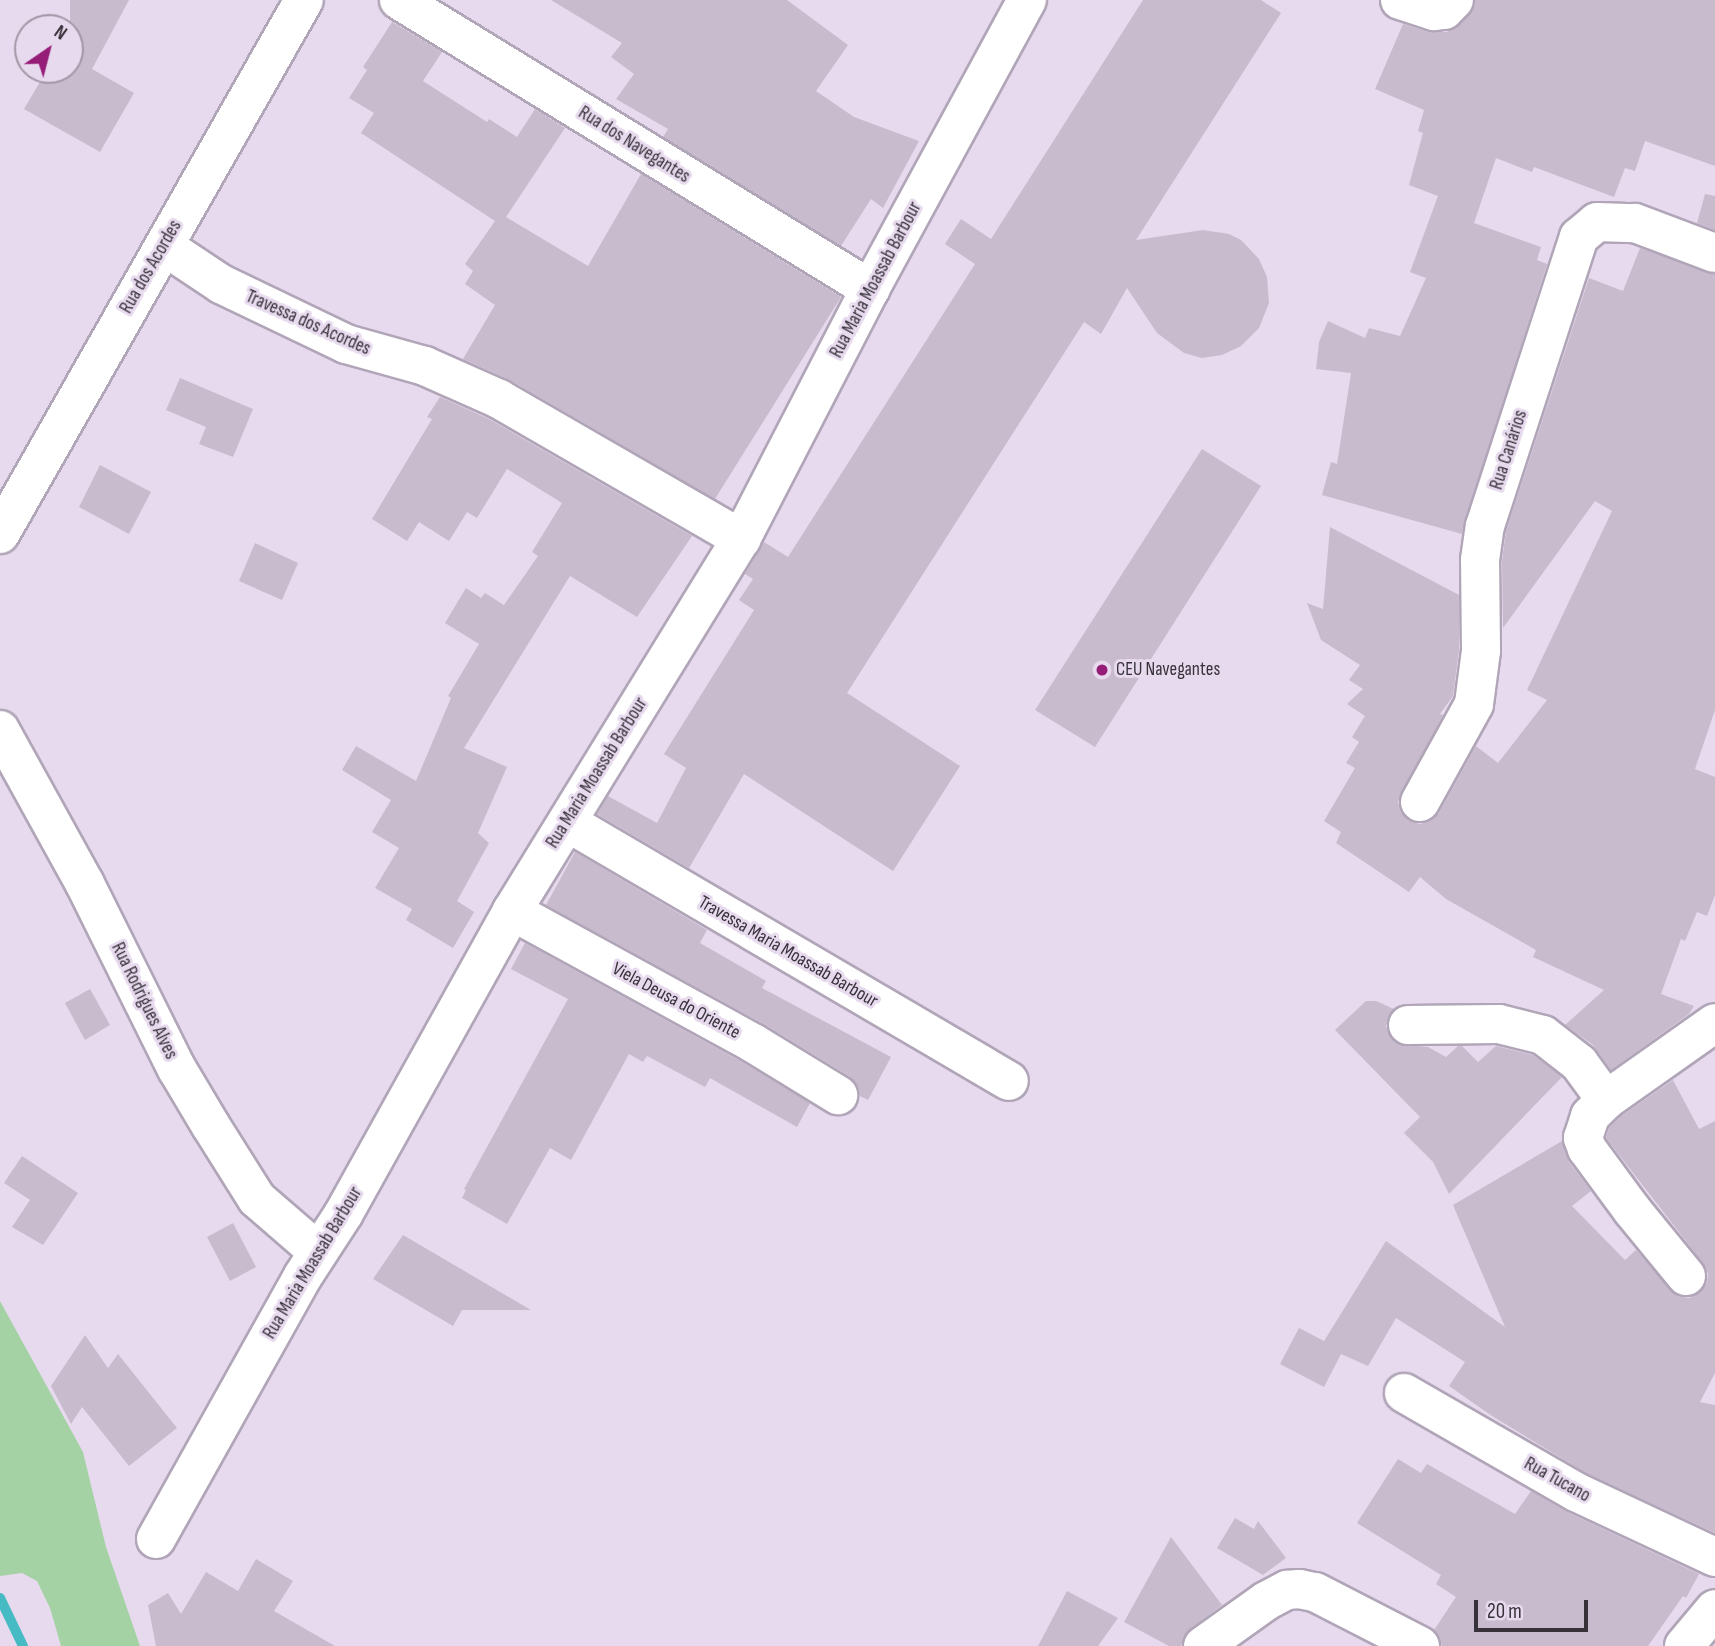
<!DOCTYPE html>
<html>
<head>
<meta charset="utf-8">
<style>
  body { margin:0 }
  #map { position:relative; width:1715px; height:1646px; overflow:hidden; background:#e7daee; font-family:"Sofia Sans Condensed",sans-serif }
  div>[style] { position:absolute }
  [style*='--x'] { left:calc(var(--x)*1px); top:calc(var(--y)*1px); width:calc(var(--w)*1px); rotate:calc(var(--a)*1deg) }
  .green>* { inset:0; background:#a5d2a5 }
  .stream>* { height:10px; margin:-5px; padding:0 5px; transform-origin:5px; border-radius:5px; background:#46bbc4 }
  .building>* { inset:0; background:#c9bbce }
  .roads { filter:drop-shadow(2px 0 #b1a5b8) drop-shadow(-2px 0 #b1a5b8) drop-shadow(0 2px #b1a5b8) drop-shadow(0 -2px #b1a5b8) }
  .minor>* { height:38px; margin:-19px; padding:0 19px; transform-origin:19px; border-radius:19px; background:#fff }
  .dots>* { width:19px; height:19px; translate:-50% -50%; box-sizing:border-box; border:4px solid #e7daee; border-radius:50% }
  span { translate:-50% -50%; white-space:nowrap; text-align:center; line-height:1.15; -webkit-text-stroke:6px #e7daee; paint-order:stroke }
  .street-label { font-size:19px; color:#37323a }
  .poi-label { font-size:19px; color:#37323a }
  .left { translate:0 -50%; text-align:left }
  .north { position:absolute; left:14px; top:14px; width:70px; height:70px; box-sizing:border-box; background:#e7daee; border:2px solid #a197a6; border-radius:50%; rotate:35deg; font-size:19px; font-weight:700; line-height:28px; text-align:center; color:#37323a }
  .north::after { content:''; display:block; margin:auto; width:24px; height:32px; background:#951c77; clip-path:polygon(50% 0,100% 100%,50% 72%,0 100%) }
  .scale { position:absolute; left:1474px; top:1600px; width:114px; height:32px; box-sizing:border-box; border:4px solid #37323a; border-top:0; padding-left:9px; font-size:21px; line-height:24px; white-space:nowrap; color:#37323a; -webkit-text-stroke:5px #e7daee; paint-order:stroke }
</style>
</head>
<body>
<div id="map">
  <div class="green">
    <div style="clip-path:polygon(0 1301px,83px 1452px,106px 1547px,140px 1646px,61px 1646px,50px 1608px,37px 1581px,22px 1573px,0 1576px)"></div>
  </div>
  <div class="stream">
    <div style="--x:0;--y:1598;--w:53;--a:64.4"></div>
  </div>
  <div class="building">
    <div style="clip-path:polygon(70px 0,129px 0,92px 69px,134px 93px,100px 152px,24px 109px,47px 70px,70px 70px)"></div>
    <div style="clip-path:polygon(551px 0,787px 0,848px 45px,816px 91px,854px 117px,919px 141px,883px 208px,871px 199px,841px 246px,663px 137px,668px 129px,616px 99px,634px 74px,611px 57px,622px 43px)"></div>
    <div style="clip-path:polygon(1143px 0,1261px 0,1281px 13px,1136px 240px,1203px 230px,1229px 234px,1241px 240px,1259px 259px,1267px 277px,1269px 303px,1259px 328px,1241px 346px,1222px 355px,1202px 358px,1184px 353px,1157px 333px,1127px 288px,1101px 334px,1084px 322px,847px 693px,960px 766px,893px 871px,744px 774px,689px 868px,597px 814px,608px 796px,657px 823px,686px 768px,664px 754px,754px 610px,739px 600px,753px 579px,745px 574px,764px 542px,788px 557px,975px 264px,945px 244px,961px 219px,991px 239px)"></div>
    <div style="clip-path:polygon(1475px 0,1715px 0,1715px 166px,1645px 141px,1635px 171px,1625px 168px,1614px 197px,1534px 167px,1532px 172px,1496px 158px,1474px 223px,1541px 247px,1537px 260px,1547px 264px,1462px 534px,1322px 495px,1331px 462px,1337px 464px,1351px 373px,1316px 369px,1319px 342px,1328px 321px,1365px 338px,1369px 328px,1400px 336px,1426px 278px,1410px 272px,1438px 196px,1409px 185px,1423px 133px,1418px 131px,1424px 110px,1375px 89px,1403px 24px,1428px 32px,1447px 32px,1469px 15px)"></div>
    <div style="clip-path:polygon(392px 22px,442px 52px,423px 81px,487px 122px,489px 119px,517px 137px,535px 109px,565px 128px,506px 217px,588px 266px,641px 174px,841px 297px,715px 499px,510px 380px,463px 359px,495px 305px,465px 284px,473px 271px,465px 264px,495px 221px,361px 133px,374px 113px,349px 98px,367px 70px,363px 67px)"></div>
    <div style="clip-path:polygon(1705px 194px,1715px 196px,1715px 230px,1697px 223px)"></div>
    <div style="clip-path:polygon(1640px 248px,1715px 274px,1715px 710px,1695px 769px,1715px 777px,1715px 895px,1707px 916px,1697px 912px,1685px 941px,1681px 939px,1661px 994px,1694px 1006px,1689px 1014px,1611px 1070px,1593px 1045px,1565px 1025px,1604px 990px,1533px 957px,1536px 950px,1446px 899px,1420px 877px,1409px 892px,1336px 843px,1341px 832px,1324px 821px,1355px 768px,1346px 763px,1359px 742px,1352px 737px,1365px 716px,1347px 704px,1363px 689px,1349px 680px,1360px 665px,1321px 640px,1307px 603px,1323px 609px,1330px 527px,1459px 595px,1459px 650px,1453px 696px,1440px 714px,1443px 715px,1398px 802px,1401px 813px,1409px 821px,1420px 824px,1431px 821px,1439px 813px,1476px 746px,1498px 763px,1547px 700px,1527px 690px,1612px 511px,1595px 501px,1503px 628px,1502px 561px,1506px 531px,1589px 278px,1623px 291px)"></div>
    <div style="clip-path:polygon(180px 378px,253px 409px,233px 457px,199px 444px,206px 427px,166px 410px)"></div>
    <div style="clip-path:polygon(440px 397px,489px 419px,692px 536px,637px 617px,570px 576px,464px 748px,507px 767px,478px 833px,489px 843px,457px 901px,474px 912px,453px 948px,406px 920px,412px 909px,375px 888px,399px 848px,372px 832px,391px 800px,342px 770px,356px 746px,416px 781px,451px 698px,448px 696px,479px 644px,445px 623px,466px 588px,481px 598px,485px 593px,504px 605px,538px 556px,532px 552px,562px 503px,507px 469px,477px 518px,467px 512px,449px 541px,419px 522px,407px 541px,372px 519px,432px 419px,427px 417px)"></div>
    <div style="clip-path:polygon(1202px 449px,1261px 486px,1095px 747px,1035px 710px)"></div>
    <div style="clip-path:polygon(100px 465px,151px 492px,129px 534px,79px 507px)"></div>
    <div style="clip-path:polygon(255px 543px,298px 563px,282px 600px,239px 581px)"></div>
    <div style="clip-path:polygon(575px 852px,707px 930px,700px 943px,766px 981px,762px 988px,891px 1057px,868px 1100px,860px 1096px,857px 1085px,849px 1076px,764px 1024px,546px 905px)"></div>
    <div style="clip-path:polygon(525px 943px,742px 1062px,810px 1103px,797px 1127px,710px 1078px,705px 1087px,647px 1056px,643px 1062px,629px 1054px,571px 1160px,550px 1148px,507px 1224px,462px 1198px,466px 1190px,464px 1189px,568px 999px,511px 969px)"></div>
    <div style="clip-path:polygon(90px 989px,110px 1025px,85px 1040px,65px 1003px)"></div>
    <div style="clip-path:polygon(1366px 1001px,1376px 1001px,1394px 1009px,1386px 1026px,1390px 1037px,1398px 1044px,1428px 1047px,1446px 1057px,1458px 1046px,1462px 1046px,1478px 1062px,1496px 1046px,1533px 1055px,1562px 1077px,1449px 1194px,1433px 1162px,1404px 1133px,1420px 1117px,1335px 1030px)"></div>
    <div style="clip-path:polygon(1673px 1080px,1699px 1129px,1715px 1121px,1715px 1373px,1700px 1402px,1715px 1405px,1715px 1533px,1586px 1473px,1492px 1416px,1449px 1386px,1465px 1362px,1396px 1318px,1368px 1366px,1341px 1354px,1324px 1387px,1280px 1364px,1299px 1328px,1324px 1341px,1386px 1241px,1505px 1327px,1453px 1205px,1562px 1141px,1569px 1162px,1591px 1191px,1572px 1206px,1625px 1260px,1636px 1250px,1678px 1296px,1689px 1298px,1699px 1293px,1707px 1283px,1708px 1273px,1703px 1263px,1606px 1138px,1609px 1128px,1620px 1117px)"></div>
    <div style="clip-path:polygon(22px 1156px,78px 1193px,43px 1245px,12px 1227px,30px 1200px,4px 1183px)"></div>
    <div style="clip-path:polygon(233px 1223px,256px 1267px,230px 1281px,207px 1237px)"></div>
    <div style="clip-path:polygon(403px 1235px,531px 1310px,462px 1310px,453px 1326px,373px 1279px)"></div>
    <div style="clip-path:polygon(85px 1335px,108px 1368px,118px 1354px,177px 1428px,129px 1466px,82px 1407px,71px 1424px,51px 1386px)"></div>
    <div style="clip-path:polygon(1398px 1459px,1421px 1473px,1427px 1464px,1515px 1514px,1531px 1491px,1567px 1512px,1699px 1574px,1686px 1598px,1683px 1596px,1648px 1646px,1442px 1646px,1434px 1630px,1456px 1597px,1436px 1584px,1441px 1575px,1357px 1523px)"></div>
    <div style="clip-path:polygon(1235px 1518px,1254px 1529px,1258px 1521px,1286px 1558px,1263px 1575px,1217px 1548px)"></div>
    <div style="clip-path:polygon(1171px 1537px,1222px 1605px,1190px 1629px,1181px 1646px,1169px 1646px,1124px 1622px)"></div>
    <div style="clip-path:polygon(256px 1559px,293px 1581px,274px 1611px,335px 1646px,156px 1646px,148px 1605px,168px 1593px,181px 1614px,206px 1572px,238px 1591px)"></div>
    <div style="clip-path:polygon(1067px 1591px,1118px 1618px,1098px 1646px,1038px 1646px)"></div>
  </div>
  <div class="roads">
    <div class="minor">
      <div style="--x:399;--y:0;--w:553;--a:31.53"></div>
      <div style="--x:1400;--y:0;--w:36;--a:18"></div>
      <div style="--x:1434;--y:11;--w:10;--a:-6"></div>
      <div style="--x:1444;--y:10;--w:14;--a:-45"></div>
      <div style="--x:164;--y:246;--w:69;--a:33.7"></div>
      <div style="--x:221;--y:284;--w:139;--a:25.6"></div>
      <div style="--x:346;--y:344;--w:82;--a:15.6"></div>
      <div style="--x:425;--y:366;--w:81;--a:24"></div>
      <div style="--x:499;--y:399;--w:280;--a:30"></div>
      <div style="--x:0;--y:534;--w:614;--a:-60.35"></div>
      <div style="--x:0;--y:730;--w:174;--a:61.1"></div>
      <div style="--x:84;--y:882;--w:209;--a:63.6"></div>
      <div style="--x:177;--y:1069;--w:66;--a:59.2"></div>
      <div style="--x:211;--y:1126;--w:86;--a:57.8"></div>
      <div style="--x:257;--y:1199;--w:79;--a:40.9"></div>
      <div style="--x:1420;--y:802;--w:112;--a:-61.1"></div>
      <div style="--x:1474;--y:704;--w:53;--a:-82.5"></div>
      <div style="--x:1481;--y:651;--w:91;--a:-90.6"></div>
      <div style="--x:1480;--y:560;--w:34;--a:-82"></div>
      <div style="--x:1485;--y:526;--w:304;--a:-72"></div>
      <div style="--x:1579;--y:237;--w:23;--a:-40"></div>
      <div style="--x:1597;--y:222;--w:38;--a:2"></div>
      <div style="--x:1635;--y:223;--w:85;--a:20.6"></div>
      <div style="--x:567;--y:822;--w:512;--a:30.37"></div>
      <div style="--x:512;--y:911;--w:275;--a:28.7"></div>
      <div style="--x:753;--y:1043;--w:100;--a:31.5"></div>
      <div style="--x:1408;--y:1025;--w:91;--a:-0.6"></div>
      <div style="--x:1499;--y:1024;--w:45;--a:14"></div>
      <div style="--x:1543;--y:1035;--w:46;--a:37.9"></div>
      <div style="--x:1579;--y:1063;--w:46;--a:53.9"></div>
      <div style="--x:1686;--y:1276;--w:85;--a:-129.3"></div>
      <div style="--x:1632;--y:1210;--w:76;--a:-126.4"></div>
      <div style="--x:1587;--y:1149;--w:12;--a:-110"></div>
      <div style="--x:1583;--y:1138;--w:23;--a:-72"></div>
      <div style="--x:1590;--y:1116;--w:23;--a:-45"></div>
      <div style="--x:1606;--y:1100;--w:133;--a:-35.2"></div>
      <div style="--x:1404;--y:1393;--w:198;--a:29.9"></div>
      <div style="--x:1576;--y:1492;--w:153;--a:25.1"></div>
      <div style="--x:156;--y:1539;--w:301;--a:-60.8"></div>
      <div style="--x:303;--y:1276;--w:75;--a:-56.9"></div>
      <div style="--x:344;--y:1213;--w:346;--a:-60.9"></div>
      <div style="--x:512;--y:911;--w:437;--a:-58.4"></div>
      <div style="--x:741;--y:539;--w:281;--a:-62.7"></div>
      <div style="--x:870;--y:289;--w:329;--a:-61.5"></div>
      <div style="--x:1203;--y:1646;--w:77;--a:-35.5"></div>
      <div style="--x:1266;--y:1601;--w:24;--a:-28"></div>
      <div style="--x:1287;--y:1590;--w:12;--a:-5"></div>
      <div style="--x:1299;--y:1589;--w:16;--a:11"></div>
      <div style="--x:1315;--y:1592;--w:118;--a:27.2"></div>
      <div style="--x:1684;--y:1646;--w:48;--a:-50"></div>
    </div>
  </div>
  <div class="dots">
    <div style="left:1102px;top:670px;background:#951c77"></div>
  </div>
  <div class="street-label">
    <span style="left:634px;top:145px;rotate:32deg">Rua dos Navegantes</span>
    <span style="left:151px;top:267px;rotate:-60deg">Rua dos Acordes</span>
    <span style="left:876px;top:280px;rotate:-62deg">Rua Maria Moassab Barbour</span>
    <span style="left:308px;top:323px;rotate:24deg">Travessa dos Acordes</span>
    <span style="left:1509px;top:450px;rotate:-72deg">Rua Canários</span>
    <span style="left:597px;top:773px;rotate:-58deg">Rua Maria Moassab Barbour</span>
    <span style="left:788px;top:952px;rotate:30deg">Travessa Maria Moassab Barbour</span>
    <span style="left:144px;top:1001px;rotate:64deg">Rua Rodrigues Alves</span>
    <span style="left:676px;top:1001px;rotate:28deg">Viela Deusa do Oriente</span>
    <span style="left:313px;top:1263px;rotate:-59deg">Rua Maria Moassab Barbour</span>
    <span style="left:1557px;top:1480px;rotate:29deg">Rua Tucano</span>
  </div>
  <div class="poi-label">
    <span class="left" style="left:1116px;top:670px">CEU Navegantes</span>
  </div>
  <div class="north">N</div>
  <div class="scale">20 m</div>
</div>
</body>
</html>
